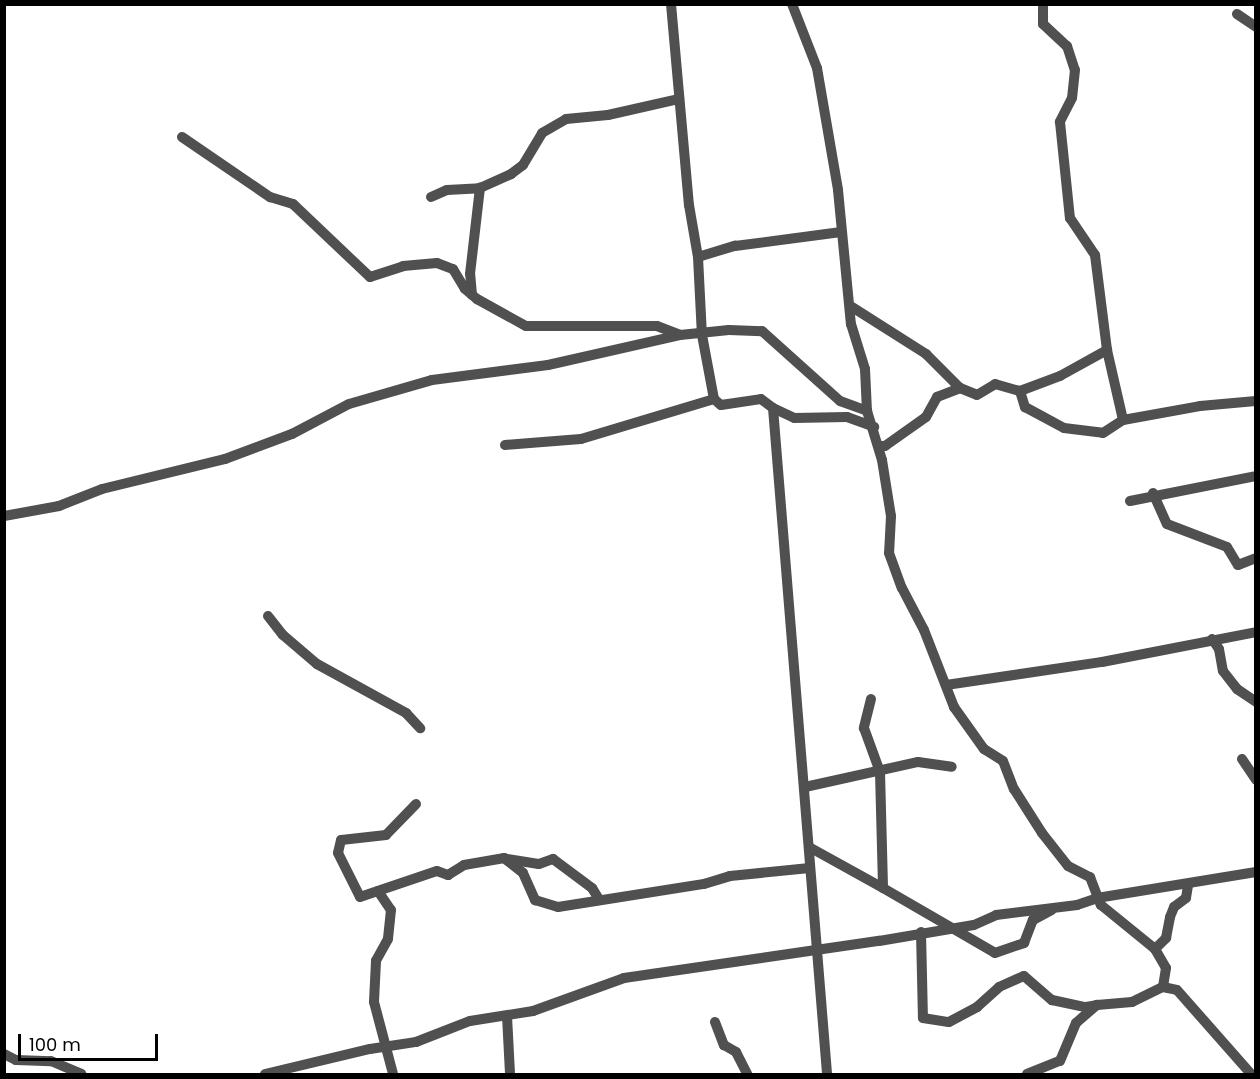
<!DOCTYPE html>
<html>
<head>
<meta charset="utf-8">
<style>
  body { margin:0 }
  #map { position:relative; width:1260px; height:1079px; overflow:hidden; background:#fff; font-family:Poppins,sans-serif }
  div>[style] { position:absolute }
  [style*='--x'] { left:calc(var(--x)*1px); top:calc(var(--y)*1px); width:calc(var(--w)*1px); rotate:calc(var(--a)*1deg) }
  .street>* { height:10px; margin:-5px; padding:0 5px; transform-origin:5px; border-radius:5px; background:#505050 }
  span { translate:-50% -50%; white-space:nowrap; text-align:center; line-height:1.15; -webkit-text-stroke:5px #fff; paint-order:stroke }
  .frame { position:absolute; inset:0; border:6px solid #000; pointer-events:none }
  .scale { position:absolute; left:18px; top:1034px; width:140px; height:27px; box-sizing:border-box; border:3px solid #000; border-top:0; padding-left:8px; font-size:18px; line-height:21px; white-space:nowrap; color:#000; -webkit-text-stroke:4px #fff; paint-order:stroke }
</style>
</head>
<body>
<div id="map">
  <div class="street">
    <div style="--x:671;--y:4;--w:202;--a:84.9"></div>
    <div style="--x:689;--y:205;--w:53;--a:80.2"></div>
    <div style="--x:698;--y:257;--w:78;--a:87.1"></div>
    <div style="--x:702;--y:335;--w:65;--a:79.4"></div>
    <div style="--x:714;--y:399;--w:9;--a:41"></div>
    <div style="--x:721;--y:405;--w:40;--a:-8.5"></div>
    <div style="--x:761;--y:399;--w:15;--a:37"></div>
    <div style="--x:773;--y:408;--w:668;--a:85.36"></div>
    <div style="--x:792;--y:4;--w:69;--a:68.7"></div>
    <div style="--x:817;--y:68;--w:124;--a:80.2"></div>
    <div style="--x:838;--y:190;--w:135;--a:84.5"></div>
    <div style="--x:851;--y:324;--w:47;--a:72.7"></div>
    <div style="--x:865;--y:369;--w:42;--a:87.3"></div>
    <div style="--x:867;--y:411;--w:51;--a:73"></div>
    <div style="--x:882;--y:460;--w:57;--a:80.9"></div>
    <div style="--x:891;--y:516;--w:37;--a:93"></div>
    <div style="--x:889;--y:553;--w:37;--a:70"></div>
    <div style="--x:902;--y:588;--w:47;--a:62.4"></div>
    <div style="--x:924;--y:630;--w:83;--a:68.7"></div>
    <div style="--x:954;--y:707;--w:52;--a:54.5"></div>
    <div style="--x:984;--y:749;--w:22;--a:32"></div>
    <div style="--x:1003;--y:761;--w:30;--a:69"></div>
    <div style="--x:1014;--y:789;--w:52;--a:57.5"></div>
    <div style="--x:1042;--y:833;--w:42;--a:51.8"></div>
    <div style="--x:1068;--y:866;--w:25;--a:27"></div>
    <div style="--x:1090;--y:877;--w:30;--a:69"></div>
    <div style="--x:1101;--y:905;--w:70;--a:39.2"></div>
    <div style="--x:1155;--y:949;--w:22;--a:60"></div>
    <div style="--x:1166;--y:968;--w:19;--a:99"></div>
    <div style="--x:1163;--y:987;--w:14;--a:12"></div>
    <div style="--x:1177;--y:990;--w:112;--a:48.6"></div>
    <div style="--x:1043;--y:4;--w:20;--a:90"></div>
    <div style="--x:1043;--y:24;--w:33;--a:43"></div>
    <div style="--x:1067;--y:46;--w:25;--a:72"></div>
    <div style="--x:1075;--y:70;--w:28;--a:96"></div>
    <div style="--x:1072;--y:98;--w:27;--a:117"></div>
    <div style="--x:1060;--y:122;--w:97;--a:84.1"></div>
    <div style="--x:1070;--y:218;--w:45;--a:56"></div>
    <div style="--x:1095;--y:255;--w:96;--a:82.8"></div>
    <div style="--x:1107;--y:350;--w:72;--a:77.1"></div>
    <div style="--x:1237;--y:14;--w:23;--a:34"></div>
    <div style="--x:182;--y:137;--w:107;--a:34.3"></div>
    <div style="--x:270;--y:197;--w:24;--a:17"></div>
    <div style="--x:293;--y:204;--w:106;--a:43.5"></div>
    <div style="--x:370;--y:277;--w:35;--a:-18"></div>
    <div style="--x:403;--y:266;--w:34;--a:-5"></div>
    <div style="--x:437;--y:263;--w:17;--a:21"></div>
    <div style="--x:453;--y:269;--w:23;--a:59"></div>
    <div style="--x:465;--y:289;--w:16;--a:40"></div>
    <div style="--x:477;--y:299;--w:56;--a:28.9"></div>
    <div style="--x:526;--y:326;--w:131;--a:0"></div>
    <div style="--x:657;--y:326;--w:25;--a:21"></div>
    <div style="--x:431;--y:197;--w:17;--a:-24"></div>
    <div style="--x:447;--y:190;--w:33;--a:-3"></div>
    <div style="--x:480;--y:188;--w:34;--a:-24"></div>
    <div style="--x:511;--y:174;--w:15;--a:-37"></div>
    <div style="--x:523;--y:165;--w:37;--a:-59"></div>
    <div style="--x:542;--y:133;--w:28;--a:-30"></div>
    <div style="--x:566;--y:119;--w:42;--a:-5.4"></div>
    <div style="--x:608;--y:115;--w:73;--a:-12.7"></div>
    <div style="--x:698;--y:257;--w:39;--a:-17"></div>
    <div style="--x:735;--y:246;--w:107;--a:-7.5"></div>
    <div style="--x:472;--y:295;--w:21;--a:-95"></div>
    <div style="--x:470;--y:274;--w:87;--a:-83.4"></div>
    <div style="--x:852;--y:307;--w:88;--a:32.4"></div>
    <div style="--x:926;--y:354;--w:48;--a:45"></div>
    <div style="--x:1020;--y:391;--w:17;--a:73"></div>
    <div style="--x:1025;--y:407;--w:44;--a:28.3"></div>
    <div style="--x:1064;--y:428;--w:39;--a:7"></div>
    <div style="--x:1103;--y:433;--w:24;--a:-33"></div>
    <div style="--x:1123;--y:420;--w:78;--a:-10.3"></div>
    <div style="--x:1200;--y:406;--w:56;--a:-5.1"></div>
    <div style="--x:773;--y:408;--w:23;--a:25"></div>
    <div style="--x:794;--y:418;--w:53;--a:-1.1"></div>
    <div style="--x:847;--y:417;--w:29;--a:20"></div>
    <div style="--x:505;--y:445;--w:76;--a:-4.5"></div>
    <div style="--x:581;--y:439;--w:139;--a:-16.7"></div>
    <div style="--x:879;--y:446;--w:6;--a:0"></div>
    <div style="--x:885;--y:446;--w:50;--a:-35.3"></div>
    <div style="--x:926;--y:417;--w:23;--a:-61"></div>
    <div style="--x:937;--y:397;--w:25;--a:-21"></div>
    <div style="--x:960;--y:388;--w:18;--a:22"></div>
    <div style="--x:977;--y:395;--w:21;--a:-31"></div>
    <div style="--x:995;--y:384;--w:26;--a:16"></div>
    <div style="--x:1020;--y:391;--w:43;--a:-20.6"></div>
    <div style="--x:1060;--y:376;--w:54;--a:-29"></div>
    <div style="--x:1153;--y:493;--w:34;--a:66"></div>
    <div style="--x:1167;--y:524;--w:64;--a:21"></div>
    <div style="--x:1227;--y:547;--w:21;--a:59"></div>
    <div style="--x:1238;--y:565;--w:19;--a:-21"></div>
    <div style="--x:1130;--y:501;--w:128;--a:-11.2"></div>
    <div style="--x:4;--y:516;--w:56;--a:-10.3"></div>
    <div style="--x:59;--y:506;--w:46;--a:-21.6"></div>
    <div style="--x:102;--y:489;--w:127;--a:-13.7"></div>
    <div style="--x:225;--y:459;--w:72;--a:-20.5"></div>
    <div style="--x:292;--y:434;--w:64;--a:-27.8"></div>
    <div style="--x:349;--y:404;--w:86;--a:-16.1"></div>
    <div style="--x:432;--y:380;--w:117;--a:-7.4"></div>
    <div style="--x:548;--y:365;--w:135;--a:-12.8"></div>
    <div style="--x:680;--y:335;--w:49;--a:-5.8"></div>
    <div style="--x:729;--y:330;--w:33;--a:2"></div>
    <div style="--x:762;--y:331;--w:105;--a:41.9"></div>
    <div style="--x:840;--y:401;--w:29;--a:20"></div>
    <div style="--x:268;--y:616;--w:24;--a:52"></div>
    <div style="--x:283;--y:635;--w:45;--a:40.5"></div>
    <div style="--x:317;--y:664;--w:102;--a:28.8"></div>
    <div style="--x:406;--y:713;--w:21;--a:47"></div>
    <div style="--x:1212;--y:639;--w:12;--a:55"></div>
    <div style="--x:1219;--y:649;--w:22;--a:80"></div>
    <div style="--x:1223;--y:671;--w:23;--a:52"></div>
    <div style="--x:1237;--y:689;--w:23;--a:34"></div>
    <div style="--x:946;--y:685;--w:158;--a:-8.4"></div>
    <div style="--x:1102;--y:662;--w:157;--a:-11"></div>
    <div style="--x:871;--y:699;--w:30;--a:104"></div>
    <div style="--x:864;--y:728;--w:47;--a:70"></div>
    <div style="--x:880;--y:772;--w:116;--a:88.5"></div>
    <div style="--x:883;--y:888;--w:129;--a:30.1"></div>
    <div style="--x:995;--y:953;--w:31;--a:-19"></div>
    <div style="--x:1024;--y:943;--w:25;--a:-69"></div>
    <div style="--x:1033;--y:920;--w:21;--a:-28"></div>
    <div style="--x:1242;--y:759;--w:25;--a:56"></div>
    <div style="--x:805;--y:787;--w:116;--a:-12.5"></div>
    <div style="--x:918;--y:762;--w:34;--a:8"></div>
    <div style="--x:416;--y:804;--w:43;--a:134.1"></div>
    <div style="--x:386;--y:835;--w:45;--a:173.7"></div>
    <div style="--x:341;--y:840;--w:13;--a:103"></div>
    <div style="--x:338;--y:853;--w:49;--a:63.4"></div>
    <div style="--x:360;--y:897;--w:81;--a:-18.7"></div>
    <div style="--x:437;--y:871;--w:12;--a:20"></div>
    <div style="--x:448;--y:875;--w:19;--a:-32"></div>
    <div style="--x:464;--y:865;--w:41;--a:-9.9"></div>
    <div style="--x:504;--y:858;--w:24;--a:38"></div>
    <div style="--x:523;--y:873;--w:30;--a:66"></div>
    <div style="--x:535;--y:900;--w:24;--a:17"></div>
    <div style="--x:558;--y:907;--w:148;--a:-9"></div>
    <div style="--x:704;--y:884;--w:27;--a:-17"></div>
    <div style="--x:730;--y:876;--w:80;--a:-5.7"></div>
    <div style="--x:809;--y:847;--w:85;--a:29"></div>
    <div style="--x:507;--y:859;--w:32;--a:9"></div>
    <div style="--x:539;--y:864;--w:15;--a:-20"></div>
    <div style="--x:553;--y:859;--w:49;--a:36.6"></div>
    <div style="--x:592;--y:888;--w:13;--a:58"></div>
    <div style="--x:378;--y:891;--w:23;--a:56"></div>
    <div style="--x:391;--y:910;--w:29;--a:96"></div>
    <div style="--x:388;--y:939;--w:25;--a:119"></div>
    <div style="--x:376;--y:961;--w:41;--a:92.8"></div>
    <div style="--x:374;--y:1002;--w:74;--a:75.2"></div>
    <div style="--x:921;--y:932;--w:86;--a:88.7"></div>
    <div style="--x:923;--y:1018;--w:26;--a:9"></div>
    <div style="--x:949;--y:1022;--w:32;--a:-28"></div>
    <div style="--x:977;--y:1007;--w:30;--a:-42"></div>
    <div style="--x:999;--y:987;--w:27;--a:-24"></div>
    <div style="--x:1024;--y:976;--w:37;--a:41"></div>
    <div style="--x:1052;--y:1000;--w:35;--a:12"></div>
    <div style="--x:1086;--y:1007;--w:11;--a:-10"></div>
    <div style="--x:1155;--y:949;--w:16;--a:-45"></div>
    <div style="--x:1166;--y:938;--w:21;--a:-79"></div>
    <div style="--x:1170;--y:917;--w:11;--a:-68"></div>
    <div style="--x:1174;--y:907;--w:15;--a:-37"></div>
    <div style="--x:1186;--y:898;--w:13;--a:-81"></div>
    <div style="--x:507;--y:1016;--w:58;--a:87"></div>
    <div style="--x:715;--y:1022;--w:25;--a:69"></div>
    <div style="--x:724;--y:1045;--w:14;--a:30"></div>
    <div style="--x:736;--y:1052;--w:25;--a:63"></div>
    <div style="--x:4;--y:1054;--w:13;--a:27"></div>
    <div style="--x:16;--y:1060;--w:35;--a:2"></div>
    <div style="--x:51;--y:1061;--w:33;--a:23"></div>
    <div style="--x:265;--y:1074;--w:108;--a:-13.4"></div>
    <div style="--x:370;--y:1049;--w:47;--a:-8.7"></div>
    <div style="--x:416;--y:1042;--w:58;--a:-21.3"></div>
    <div style="--x:470;--y:1021;--w:64;--a:-9"></div>
    <div style="--x:533;--y:1011;--w:97;--a:-19.9"></div>
    <div style="--x:624;--y:978;--w:258;--a:-8.3"></div>
    <div style="--x:879;--y:941;--w:96;--a:-9.6"></div>
    <div style="--x:974;--y:925;--w:24;--a:-24"></div>
    <div style="--x:996;--y:915;--w:82;--a:-7"></div>
    <div style="--x:1077;--y:905;--w:21;--a:-19"></div>
    <div style="--x:1097;--y:898;--w:161;--a:-9.3"></div>
    <div style="--x:1027;--y:1074;--w:35;--a:-22"></div>
    <div style="--x:1060;--y:1061;--w:41;--a:-67.2"></div>
    <div style="--x:1076;--y:1023;--w:28;--a:-41"></div>
    <div style="--x:1097;--y:1005;--w:35;--a:-5"></div>
    <div style="--x:1132;--y:1002;--w:34;--a:-26"></div>
  </div>
  <div class="frame"></div>
  <div class="scale">100 m</div>
</div>
</body>
</html>
